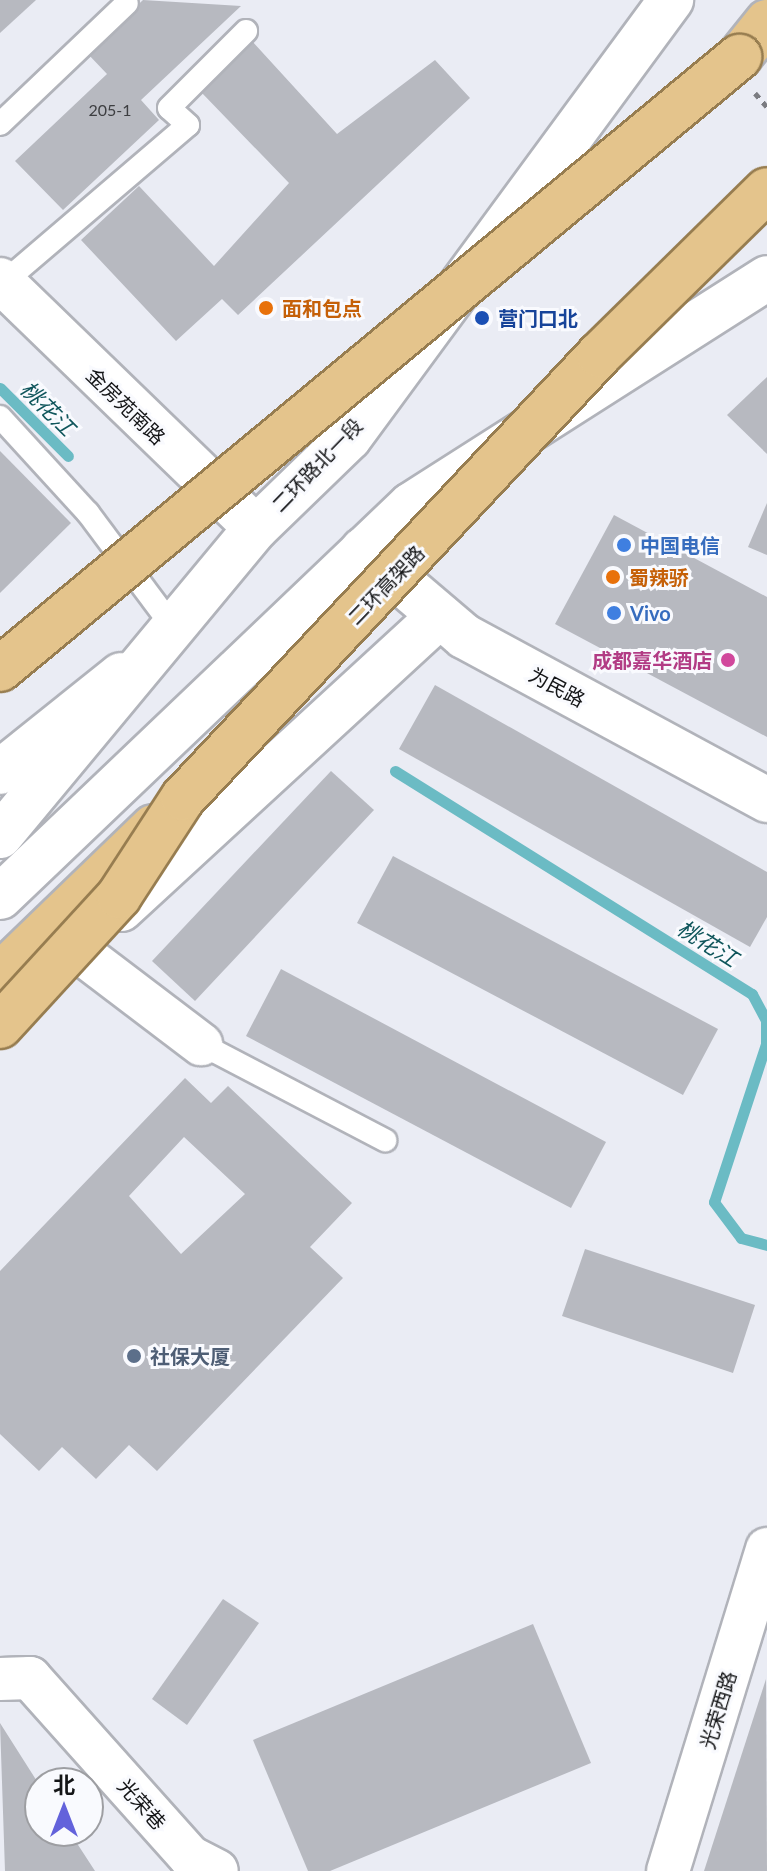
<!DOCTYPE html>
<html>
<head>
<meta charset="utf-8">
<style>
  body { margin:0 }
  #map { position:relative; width:767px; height:1871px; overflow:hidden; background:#eaecf4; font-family:Lato,"Noto Sans SC",sans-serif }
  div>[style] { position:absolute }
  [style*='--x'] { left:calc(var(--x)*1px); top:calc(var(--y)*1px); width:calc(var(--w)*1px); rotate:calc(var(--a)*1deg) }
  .stream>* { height:11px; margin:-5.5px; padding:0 5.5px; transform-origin:5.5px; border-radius:5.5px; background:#6bbbc4 }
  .building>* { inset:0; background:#b7b9c0 }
  .path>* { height:5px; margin-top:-2.5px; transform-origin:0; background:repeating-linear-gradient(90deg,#7b7c81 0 6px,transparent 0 12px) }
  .roads { filter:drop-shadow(2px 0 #b1b3ba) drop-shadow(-2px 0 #b1b3ba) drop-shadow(0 2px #b1b3ba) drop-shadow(0 -2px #b1b3ba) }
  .service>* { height:22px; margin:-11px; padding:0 11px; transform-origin:11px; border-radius:11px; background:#fff }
  .minor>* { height:42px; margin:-21px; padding:0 21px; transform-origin:21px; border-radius:21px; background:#fff }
  .tertiary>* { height:44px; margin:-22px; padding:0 22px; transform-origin:22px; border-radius:22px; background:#fff }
  .secondary>* { height:44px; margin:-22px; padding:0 22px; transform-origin:22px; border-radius:22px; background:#fff }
  .trunk>* { height:44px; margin:-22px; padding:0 22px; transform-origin:22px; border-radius:22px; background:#e4c48c }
  .bridges { filter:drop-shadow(2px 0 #977d50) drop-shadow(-2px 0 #977d50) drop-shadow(0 2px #977d50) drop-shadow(0 -2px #977d50) }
  .trunk-bridge>* { height:44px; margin:-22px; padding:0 22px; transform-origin:22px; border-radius:22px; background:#e4c48c }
  .dots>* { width:22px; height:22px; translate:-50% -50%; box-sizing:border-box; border:4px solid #f9fafe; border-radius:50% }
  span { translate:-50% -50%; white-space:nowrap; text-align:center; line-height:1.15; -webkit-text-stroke:6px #f9fafe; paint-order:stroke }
  .number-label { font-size:16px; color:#3d3e41 }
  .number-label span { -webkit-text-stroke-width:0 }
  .food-label { font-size:20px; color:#c56008; font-weight:700 }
  .left { translate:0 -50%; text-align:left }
  .transit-label { font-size:20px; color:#164399; font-weight:700 }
  .street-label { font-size:20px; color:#141517 }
  .shop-label { font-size:20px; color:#366cbe; font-weight:700 }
  .hotel-label { font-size:20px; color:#b23c85; font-weight:700 }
  .right { translate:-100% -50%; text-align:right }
  .service-label { font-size:20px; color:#4e5e75; font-weight:700 }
  .water-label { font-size:22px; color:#10565c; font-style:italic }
  .north { position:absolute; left:24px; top:1767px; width:80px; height:80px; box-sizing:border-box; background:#f9fafe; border:2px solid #9d9ea2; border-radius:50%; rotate:0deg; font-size:22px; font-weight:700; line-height:32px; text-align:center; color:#141517 }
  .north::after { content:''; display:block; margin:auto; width:28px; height:36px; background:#6362db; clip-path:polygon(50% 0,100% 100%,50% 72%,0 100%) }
</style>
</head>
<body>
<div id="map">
  <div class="stream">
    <div style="--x:0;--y:388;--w:96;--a:45"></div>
    <div style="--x:395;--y:771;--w:421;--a:32"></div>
    <div style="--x:752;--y:994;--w:30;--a:62"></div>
    <div style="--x:766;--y:1020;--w:24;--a:90"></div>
    <div style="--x:766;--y:1044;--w:166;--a:108.2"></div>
    <div style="--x:714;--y:1202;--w:45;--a:53.1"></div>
    <div style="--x:741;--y:1238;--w:27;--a:15"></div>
  </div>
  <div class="building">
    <div style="clip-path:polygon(0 0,36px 0,0 33px)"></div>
    <div style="clip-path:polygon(143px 0,241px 6px,141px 100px,159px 120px,63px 210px,15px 161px,107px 74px,87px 53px)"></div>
    <div style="clip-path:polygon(252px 41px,337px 134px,435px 60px,470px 98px,238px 315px,222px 299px,176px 341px,81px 240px,139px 186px,214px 266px,289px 183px,201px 92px)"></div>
    <div style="clip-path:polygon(767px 377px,767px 454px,727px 415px)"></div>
    <div style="clip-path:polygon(0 451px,71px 523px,0 593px)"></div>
    <div style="clip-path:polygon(767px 503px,767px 555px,748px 547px)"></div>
    <div style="clip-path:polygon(614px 515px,767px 597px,767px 737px,555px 624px)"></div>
    <div style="clip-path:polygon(435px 685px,767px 872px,767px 917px,750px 947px,399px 749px)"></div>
    <div style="clip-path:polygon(331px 771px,374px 810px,195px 1001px,152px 961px)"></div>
    <div style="clip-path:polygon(393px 856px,718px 1029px,683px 1095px,357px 923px)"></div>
    <div style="clip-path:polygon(281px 969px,606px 1142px,571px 1208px,246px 1036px)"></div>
    <div style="clip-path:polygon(evenodd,185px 1078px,211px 1103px,228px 1086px,352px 1203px,310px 1247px,343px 1278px,157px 1471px,129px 1445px,96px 1479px,62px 1447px,39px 1471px,0 1434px,0 1271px,185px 1078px,184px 1137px,245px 1194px,181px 1254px,129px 1196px,184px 1137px)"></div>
    <div style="clip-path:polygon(585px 1249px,755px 1305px,733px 1373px,562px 1316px)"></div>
    <div style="clip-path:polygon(223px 1599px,259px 1623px,187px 1725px,152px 1699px)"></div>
    <div style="clip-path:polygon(533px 1624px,591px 1763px,330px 1871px,308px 1871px,253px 1740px)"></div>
    <div style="clip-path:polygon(766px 1679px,767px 1871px,704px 1871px)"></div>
    <div style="clip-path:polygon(0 1723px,40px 1786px,40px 1831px,69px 1831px,95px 1871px,5px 1871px)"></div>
  </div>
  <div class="path">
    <div style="--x:755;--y:93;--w:18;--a:49"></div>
  </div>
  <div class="roads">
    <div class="service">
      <div style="--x:0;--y:124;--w:175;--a:-43.6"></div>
      <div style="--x:3;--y:283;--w:243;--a:-40.5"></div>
      <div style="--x:188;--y:125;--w:25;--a:-138"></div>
      <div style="--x:169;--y:108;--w:109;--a:-45"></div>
      <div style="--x:0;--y:417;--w:130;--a:47.5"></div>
      <div style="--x:88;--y:513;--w:147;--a:53.3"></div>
      <div style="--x:201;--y:1044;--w:208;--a:27.6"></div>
    </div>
    <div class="minor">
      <div style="--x:77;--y:950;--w:156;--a:37.2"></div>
      <div style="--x:0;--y:1679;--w:30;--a:-2"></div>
      <div style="--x:30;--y:1678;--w:240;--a:48.2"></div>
      <div style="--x:190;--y:1857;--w:30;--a:27"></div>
      <div style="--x:668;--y:1871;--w:337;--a:-72.9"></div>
    </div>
    <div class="tertiary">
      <div style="--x:0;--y:280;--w:356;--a:44.1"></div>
      <div style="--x:363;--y:550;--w:133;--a:40.4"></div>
      <div style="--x:464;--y:636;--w:345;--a:28.4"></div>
      <div style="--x:0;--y:772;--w:155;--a:-38.7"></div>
      <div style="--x:121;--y:909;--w:433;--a:-42.6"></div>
    </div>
    <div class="secondary">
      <div style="--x:0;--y:836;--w:400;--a:-50.3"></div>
      <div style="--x:256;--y:528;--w:129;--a:-44.1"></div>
      <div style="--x:349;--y:438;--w:544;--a:-53.68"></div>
      <div style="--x:0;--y:897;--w:568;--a:-43.64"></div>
      <div style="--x:411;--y:505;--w:422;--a:-32.5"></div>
    </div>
    <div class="trunk">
      <div style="--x:739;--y:57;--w:45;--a:-51.3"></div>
      <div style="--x:0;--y:975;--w:213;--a:-44"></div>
    </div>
  </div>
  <div class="bridges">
    <div class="trunk-bridge">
      <div style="--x:0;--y:669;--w:960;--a:-39.63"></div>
      <div style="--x:0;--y:1026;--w:176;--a:-47.5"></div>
      <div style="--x:119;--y:896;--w:117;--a:-56.9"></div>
      <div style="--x:183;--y:798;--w:608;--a:-46.8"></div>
      <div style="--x:599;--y:355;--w:235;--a:-44.5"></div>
    </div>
  </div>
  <div class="dots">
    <div style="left:266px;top:308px;background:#e8710a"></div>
    <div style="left:482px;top:318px;background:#1a4fb4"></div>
    <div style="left:624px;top:545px;background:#3f7fe0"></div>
    <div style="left:613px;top:577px;background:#e8710a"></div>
    <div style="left:614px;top:613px;background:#3f7fe0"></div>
    <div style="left:728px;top:660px;background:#d1479c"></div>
    <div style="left:134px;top:1356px;background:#5c6f8a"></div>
  </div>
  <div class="number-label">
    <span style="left:110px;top:110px">205-1</span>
  </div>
  <div class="food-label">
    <span class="left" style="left:282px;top:308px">面和包点</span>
    <span class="left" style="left:629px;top:577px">蜀辣骄</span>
  </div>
  <div class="transit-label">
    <span class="left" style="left:498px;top:318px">营门口北</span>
  </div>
  <div class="street-label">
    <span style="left:126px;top:406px;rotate:44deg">金房苑南路</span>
    <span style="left:317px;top:465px;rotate:-46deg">二环路北一段</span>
    <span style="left:386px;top:585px;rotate:-46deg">二环高架路</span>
    <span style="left:557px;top:687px;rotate:28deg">为民路</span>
    <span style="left:718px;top:1710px;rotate:-73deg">光荣西路</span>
    <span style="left:142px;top:1804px;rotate:48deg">光荣巷</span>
  </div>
  <div class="shop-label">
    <span class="left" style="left:640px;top:545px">中国电信</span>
    <span class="left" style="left:630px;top:613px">Vivo</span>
  </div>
  <div class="hotel-label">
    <span class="right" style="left:712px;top:660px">成都嘉华酒店</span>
  </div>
  <div class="service-label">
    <span class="left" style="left:150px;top:1356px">社保大厦</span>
  </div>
  <div class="water-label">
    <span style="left:48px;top:408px;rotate:45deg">桃花江</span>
    <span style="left:708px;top:943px;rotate:32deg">桃花江</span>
  </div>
  <div class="north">北</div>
</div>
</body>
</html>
